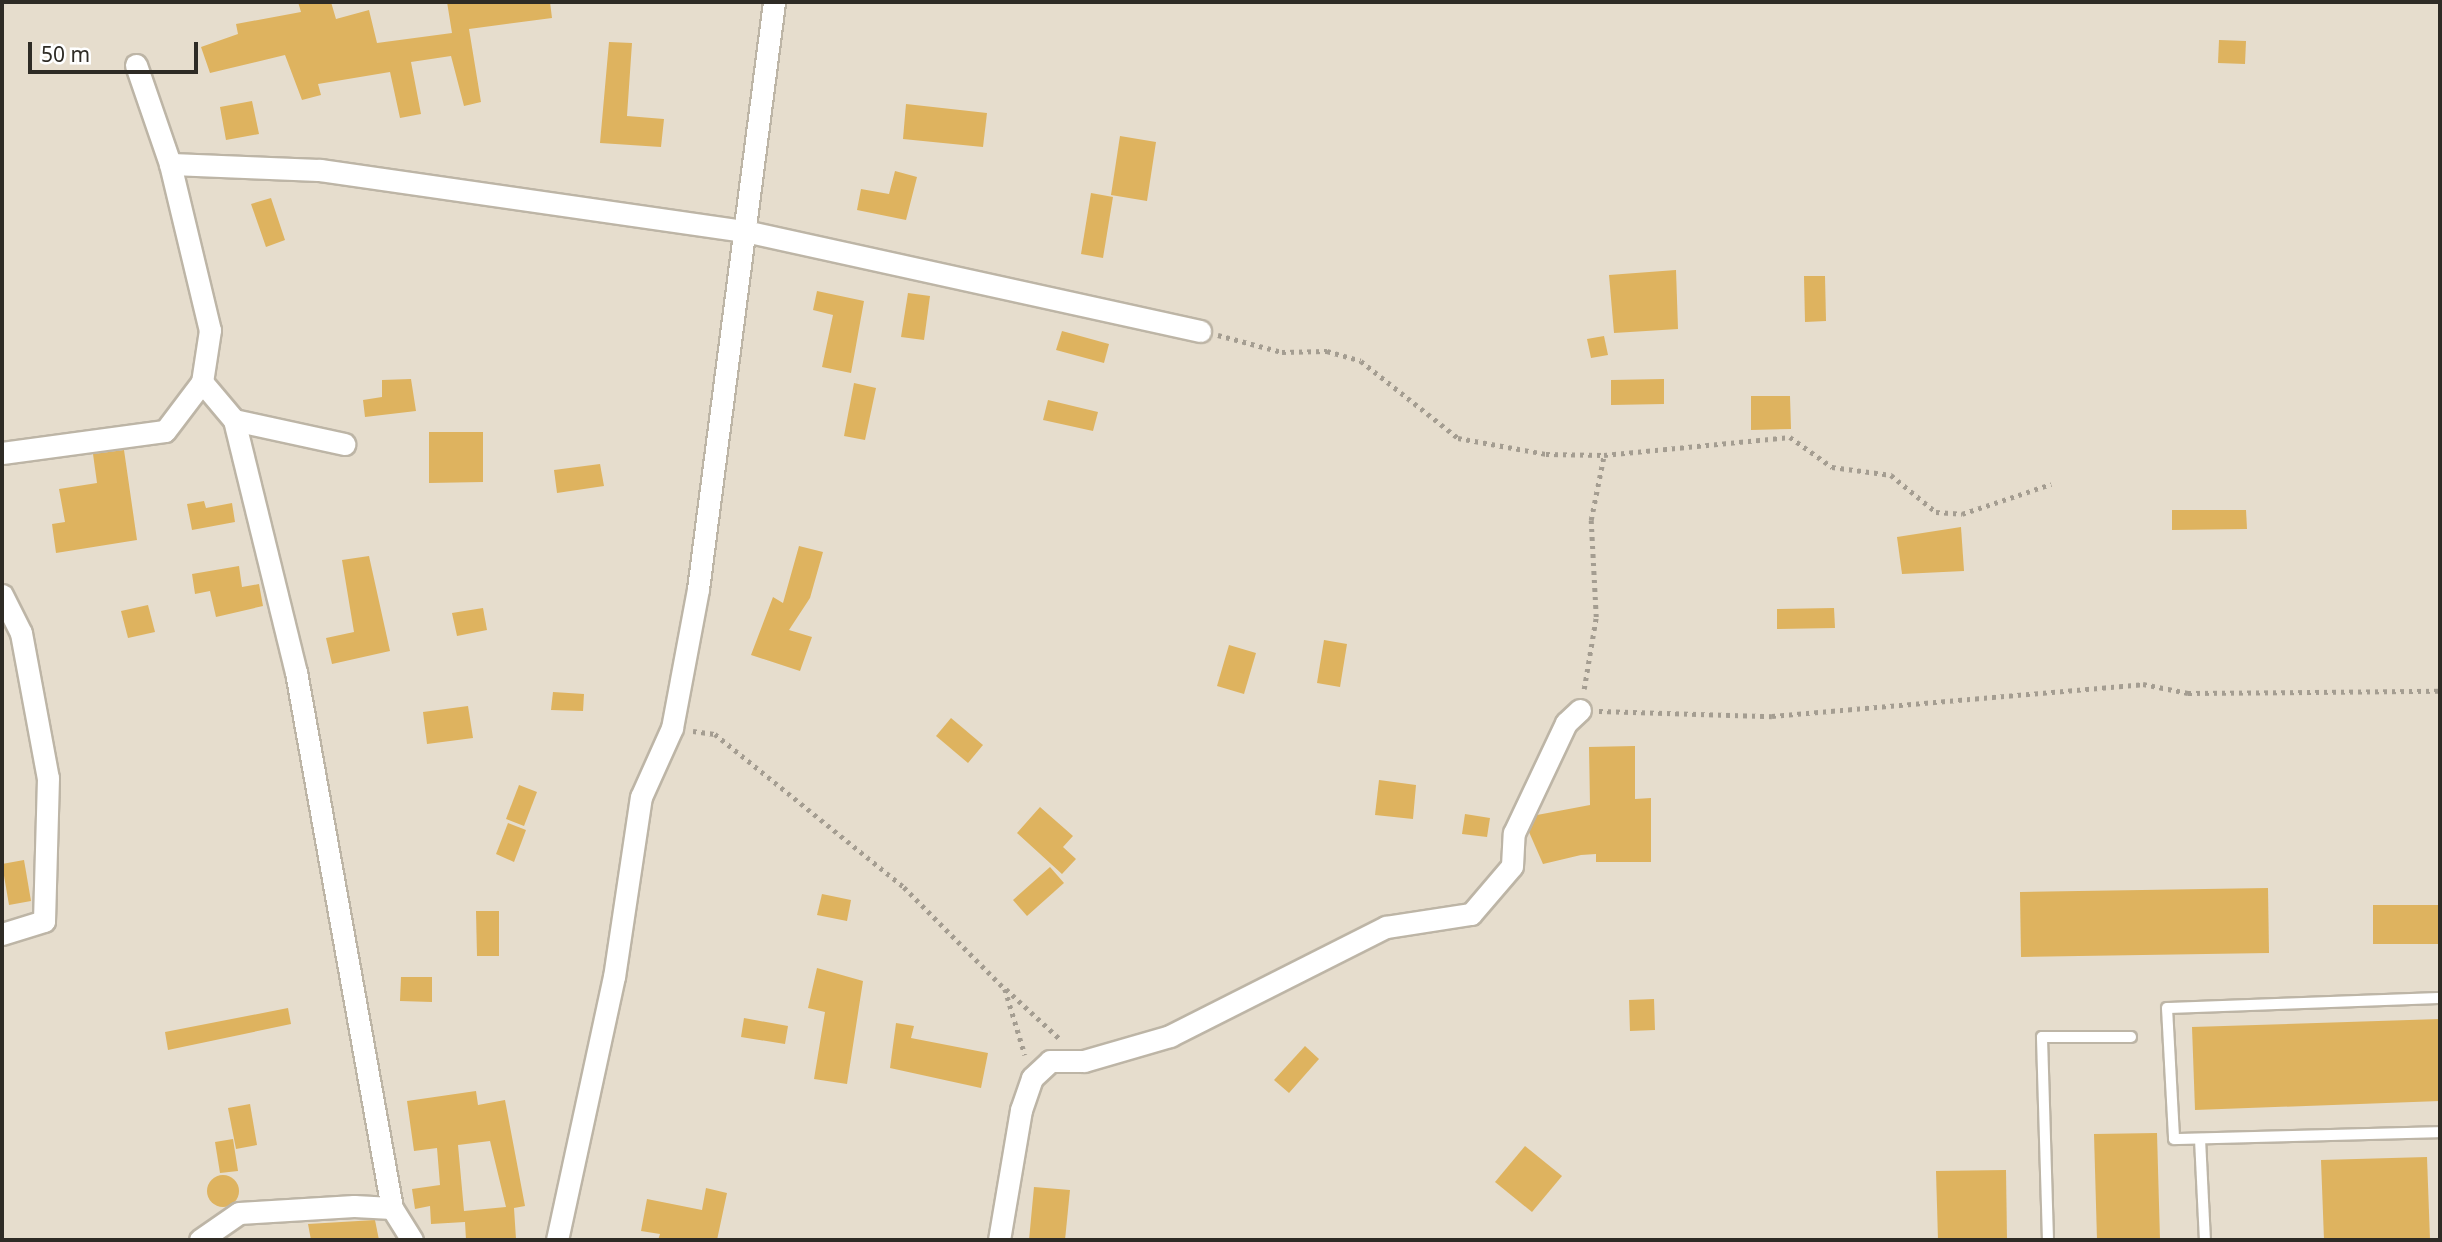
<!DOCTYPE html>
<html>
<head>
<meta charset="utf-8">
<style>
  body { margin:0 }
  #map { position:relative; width:2442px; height:1242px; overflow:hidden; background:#e6ddcd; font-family:"Noto Sans",sans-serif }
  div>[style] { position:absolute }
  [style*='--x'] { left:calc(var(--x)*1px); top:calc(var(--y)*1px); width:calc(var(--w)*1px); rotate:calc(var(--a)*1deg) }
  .building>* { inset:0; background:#deb35f }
  .round { border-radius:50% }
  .path>* { height:4.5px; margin-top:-2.25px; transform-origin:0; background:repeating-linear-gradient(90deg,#a49d91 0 3.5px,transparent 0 8.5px) }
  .roads { filter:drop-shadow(2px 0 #bdb5a6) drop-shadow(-2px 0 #bdb5a6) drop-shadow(0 2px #bdb5a6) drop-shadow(0 -2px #bdb5a6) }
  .service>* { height:10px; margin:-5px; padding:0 5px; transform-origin:5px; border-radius:5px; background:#fff }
  .minor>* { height:21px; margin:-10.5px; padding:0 10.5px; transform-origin:10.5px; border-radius:10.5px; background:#fff }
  span { translate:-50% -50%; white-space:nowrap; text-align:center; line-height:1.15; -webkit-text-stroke:5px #fff; paint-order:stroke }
  .frame { position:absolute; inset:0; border:4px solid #2e2b25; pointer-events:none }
  .scale { position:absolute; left:28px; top:42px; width:170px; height:32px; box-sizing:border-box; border:4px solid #2e2b25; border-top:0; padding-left:9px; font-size:21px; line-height:24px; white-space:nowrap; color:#2e2b25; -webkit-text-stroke:5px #fff; paint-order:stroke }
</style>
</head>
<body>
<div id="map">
  <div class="building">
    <div style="clip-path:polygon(298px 2px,331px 2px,336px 19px,369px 10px,377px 43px,452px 33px,447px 2px,550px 2px,552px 18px,469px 29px,481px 102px,464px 106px,451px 56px,411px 62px,421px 114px,400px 118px,390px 72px,318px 84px,321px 95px,302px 100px,285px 55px,210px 73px,201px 47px,238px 34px,236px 24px,301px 12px)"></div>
    <div style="clip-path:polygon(2219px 40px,2246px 41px,2245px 64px,2218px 63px)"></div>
    <div style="clip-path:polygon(609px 42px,632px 43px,627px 116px,664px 119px,661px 147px,600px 143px)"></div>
    <div style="clip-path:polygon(252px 101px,259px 134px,226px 140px,220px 107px)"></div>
    <div style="clip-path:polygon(906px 104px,987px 113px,983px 147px,903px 139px)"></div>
    <div style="clip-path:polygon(1120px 136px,1156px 142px,1147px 201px,1111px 195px)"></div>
    <div style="clip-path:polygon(895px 171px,917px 177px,906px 220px,857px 210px,861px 189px,889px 194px)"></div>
    <div style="clip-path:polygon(1091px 193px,1113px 197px,1103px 258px,1081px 254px)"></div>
    <div style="clip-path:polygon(271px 198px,285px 240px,266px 247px,251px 204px)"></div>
    <div style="clip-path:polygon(1676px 270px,1678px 329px,1614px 333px,1609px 275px)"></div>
    <div style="clip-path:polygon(1804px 276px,1825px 276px,1826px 321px,1805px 322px)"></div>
    <div style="clip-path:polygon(817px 291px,864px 301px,851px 373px,822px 367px,833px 315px,813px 310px)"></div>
    <div style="clip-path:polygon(908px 293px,930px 296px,924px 340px,901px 337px)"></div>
    <div style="clip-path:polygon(1062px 331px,1109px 344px,1104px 363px,1056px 350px)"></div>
    <div style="clip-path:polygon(1604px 336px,1608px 355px,1591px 358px,1587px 339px)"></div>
    <div style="clip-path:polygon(411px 379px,416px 411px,365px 417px,363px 400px,382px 397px,382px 380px)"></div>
    <div style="clip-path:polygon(1664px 379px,1664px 404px,1611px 405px,1611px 380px)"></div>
    <div style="clip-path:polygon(854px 383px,876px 388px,865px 440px,844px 436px)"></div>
    <div style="clip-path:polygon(1751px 396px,1790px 396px,1791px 429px,1751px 430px)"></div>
    <div style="clip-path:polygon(1048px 400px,1098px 412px,1093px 431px,1043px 420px)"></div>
    <div style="clip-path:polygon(429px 432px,483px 432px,483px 482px,429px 483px)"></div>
    <div style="clip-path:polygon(124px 450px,137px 540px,56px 553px,52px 524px,65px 522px,59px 489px,97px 483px,93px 454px)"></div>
    <div style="clip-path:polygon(600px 464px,604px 486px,557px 493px,554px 470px)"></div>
    <div style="clip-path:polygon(204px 501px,206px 508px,232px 503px,235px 522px,192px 530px,187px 504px)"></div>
    <div style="clip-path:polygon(2172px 510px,2246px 510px,2247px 529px,2172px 530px)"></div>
    <div style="clip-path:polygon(1961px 527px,1964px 571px,1902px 574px,1897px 537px)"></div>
    <div style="clip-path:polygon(799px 546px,823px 552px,810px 598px,789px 630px,812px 637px,800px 671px,751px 655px,773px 597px,783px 603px)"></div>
    <div style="clip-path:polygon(369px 556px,390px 651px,332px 664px,326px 638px,354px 632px,342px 560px)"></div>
    <div style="clip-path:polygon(239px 566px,242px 587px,259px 584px,263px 606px,216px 617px,210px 591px,195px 594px,192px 574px)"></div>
    <div style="clip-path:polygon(148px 605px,155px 632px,128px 638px,121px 611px)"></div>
    <div style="clip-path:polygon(483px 608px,487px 630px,457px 636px,452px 613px)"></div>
    <div style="clip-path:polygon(1834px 608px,1835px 628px,1777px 629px,1777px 609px)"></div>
    <div style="clip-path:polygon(1324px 640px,1347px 644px,1340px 687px,1317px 683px)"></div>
    <div style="clip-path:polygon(1229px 645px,1256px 653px,1244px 694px,1217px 686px)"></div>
    <div style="clip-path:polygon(553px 692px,584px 694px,583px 711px,551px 710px)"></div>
    <div style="clip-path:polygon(468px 706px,473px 738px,427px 744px,423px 712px)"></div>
    <div style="clip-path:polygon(951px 718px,983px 745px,968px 763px,936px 736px)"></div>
    <div style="clip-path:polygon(1635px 746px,1635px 799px,1651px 798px,1651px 862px,1596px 862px,1596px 854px,1581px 855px,1543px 864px,1529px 832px,1537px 815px,1590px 805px,1589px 747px)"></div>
    <div style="clip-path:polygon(1379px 780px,1416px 785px,1413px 819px,1375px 815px)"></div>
    <div style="clip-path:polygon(519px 785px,537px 792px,524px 826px,506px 819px)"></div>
    <div style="clip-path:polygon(1040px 807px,1073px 836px,1063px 847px,1076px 859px,1062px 874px,1017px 833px)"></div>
    <div style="clip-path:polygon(1465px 814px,1490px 818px,1487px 837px,1462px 834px)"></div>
    <div style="clip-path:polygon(508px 823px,526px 830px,514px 862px,496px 854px)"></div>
    <div style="clip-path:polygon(24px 860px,31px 901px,9px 905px,2px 864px)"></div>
    <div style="clip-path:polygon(1050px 867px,1064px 883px,1027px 916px,1013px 900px)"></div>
    <div style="clip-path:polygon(2268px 888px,2269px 953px,2021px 957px,2020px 892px)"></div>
    <div style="clip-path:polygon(822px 894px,851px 900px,847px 921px,817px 915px)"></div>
    <div style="clip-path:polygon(2373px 905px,2440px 905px,2440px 944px,2373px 944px)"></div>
    <div style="clip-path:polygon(476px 911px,499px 911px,499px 956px,477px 956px)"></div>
    <div style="clip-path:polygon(817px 968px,863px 981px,847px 1084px,814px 1079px,825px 1012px,808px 1008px)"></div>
    <div style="clip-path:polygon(401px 977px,432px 977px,432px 1002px,400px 1001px)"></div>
    <div style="clip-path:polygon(1654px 999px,1655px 1030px,1630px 1031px,1629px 1000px)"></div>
    <div style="clip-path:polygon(288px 1008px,291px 1024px,168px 1050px,165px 1032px)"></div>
    <div style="clip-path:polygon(744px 1018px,788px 1026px,785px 1044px,741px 1037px)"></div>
    <div style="clip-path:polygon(2440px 1019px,2440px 1101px,2195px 1110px,2192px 1027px)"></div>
    <div style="clip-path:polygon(896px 1023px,914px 1026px,911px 1038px,988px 1053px,981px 1088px,890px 1068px)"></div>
    <div style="clip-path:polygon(1305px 1046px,1319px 1059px,1289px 1093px,1274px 1080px)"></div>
    <div style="clip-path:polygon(evenodd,476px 1091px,478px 1105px,505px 1100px,525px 1206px,514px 1208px,516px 1239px,466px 1240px,465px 1222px,431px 1224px,430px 1206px,415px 1209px,412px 1189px,440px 1185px,437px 1148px,414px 1151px,407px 1101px,476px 1091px,490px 1141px,506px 1207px,464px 1211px,458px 1145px,490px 1141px)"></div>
    <div style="clip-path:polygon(250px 1104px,257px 1145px,236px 1149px,228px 1108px)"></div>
    <div style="clip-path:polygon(2157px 1133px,2160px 1240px,2097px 1240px,2094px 1134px)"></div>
    <div style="clip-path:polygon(233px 1139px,238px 1171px,220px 1173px,215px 1142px)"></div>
    <div style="clip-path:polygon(1525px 1146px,1562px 1176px,1532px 1212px,1495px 1182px)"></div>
    <div style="clip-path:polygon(2427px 1157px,2430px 1240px,2324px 1240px,2321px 1160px)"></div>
    <div style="clip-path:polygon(2006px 1170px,2007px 1240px,1938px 1240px,1936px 1171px)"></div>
    <div class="round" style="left:207px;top:1175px;width:32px;height:32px"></div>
    <div style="clip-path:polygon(1034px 1187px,1070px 1190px,1065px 1240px,1029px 1240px)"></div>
    <div style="clip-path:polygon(706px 1188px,727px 1193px,717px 1240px,658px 1240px,660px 1234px,641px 1231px,647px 1199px,702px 1210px)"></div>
    <div style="clip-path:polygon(375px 1220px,379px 1240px,311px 1240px,308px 1224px)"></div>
  </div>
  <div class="path">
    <div style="--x:1218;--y:335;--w:66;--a:14.9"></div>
    <div style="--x:1282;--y:352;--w:45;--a:-1.3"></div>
    <div style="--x:1327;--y:351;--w:35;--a:16"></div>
    <div style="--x:1361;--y:361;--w:124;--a:38.4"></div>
    <div style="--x:1458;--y:438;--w:89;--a:10.3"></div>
    <div style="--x:1546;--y:454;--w:58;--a:1"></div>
    <div style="--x:1604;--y:455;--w:187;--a:-5.5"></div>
    <div style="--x:1790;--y:437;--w:52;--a:35.5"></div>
    <div style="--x:1832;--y:467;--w:60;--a:7.7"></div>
    <div style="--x:1891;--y:475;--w:58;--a:39.4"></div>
    <div style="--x:1936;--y:512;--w:26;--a:4"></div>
    <div style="--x:1962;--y:514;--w:94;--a:-18.6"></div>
    <div style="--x:1584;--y:689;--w:73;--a:-80.5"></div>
    <div style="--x:1596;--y:617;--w:97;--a:-93"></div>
    <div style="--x:1591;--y:520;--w:66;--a:-78.7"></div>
    <div style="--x:1599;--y:711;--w:173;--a:1.7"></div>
    <div style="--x:1772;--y:716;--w:372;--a:-4.9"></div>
    <div style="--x:2143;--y:684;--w:46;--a:11.3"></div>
    <div style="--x:2188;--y:693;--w:252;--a:-0.5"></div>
    <div style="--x:693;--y:731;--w:22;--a:8"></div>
    <div style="--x:715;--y:734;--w:243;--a:39"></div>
    <div style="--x:904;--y:887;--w:144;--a:45.3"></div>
    <div style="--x:1005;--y:989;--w:69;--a:73.1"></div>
    <div style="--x:1006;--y:989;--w:75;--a:42.8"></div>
  </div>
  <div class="roads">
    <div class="service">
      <div style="--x:2440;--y:998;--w:273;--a:177.9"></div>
      <div style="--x:2167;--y:1008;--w:131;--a:86.9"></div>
      <div style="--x:2174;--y:1139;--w:266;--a:-1.5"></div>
      <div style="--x:2200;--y:1139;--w:101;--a:87.2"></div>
      <div style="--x:2048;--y:1240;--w:203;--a:-91.7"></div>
      <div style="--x:2042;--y:1037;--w:89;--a:0"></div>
    </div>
    <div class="minor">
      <div style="--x:136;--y:65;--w:105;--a:71"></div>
      <div style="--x:170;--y:164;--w:171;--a:76.5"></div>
      <div style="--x:210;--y:330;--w:53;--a:98.7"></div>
      <div style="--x:170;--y:164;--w:150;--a:2.3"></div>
      <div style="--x:320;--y:170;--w:429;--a:8.2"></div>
      <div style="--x:745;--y:231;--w:466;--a:12.4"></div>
      <div style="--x:234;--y:420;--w:260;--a:76.2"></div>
      <div style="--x:296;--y:672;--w:545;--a:79.85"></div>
      <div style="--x:2;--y:453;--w:164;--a:-7.7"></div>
      <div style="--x:165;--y:431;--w:61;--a:-52.9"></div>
      <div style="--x:202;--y:382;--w:50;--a:49.9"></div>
      <div style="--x:234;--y:420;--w:113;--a:12.3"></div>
      <div style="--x:2;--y:595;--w:42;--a:63.4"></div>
      <div style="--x:21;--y:633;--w:147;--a:79.5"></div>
      <div style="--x:48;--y:778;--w:143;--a:91.6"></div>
      <div style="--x:44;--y:921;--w:44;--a:162.8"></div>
      <div style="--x:200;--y:1240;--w:47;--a:-34.7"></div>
      <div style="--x:239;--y:1213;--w:115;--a:-3.5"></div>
      <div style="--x:354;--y:1206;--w:38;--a:3"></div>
      <div style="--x:392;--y:1208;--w:38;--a:58"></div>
      <div style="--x:557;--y:1240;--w:269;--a:-77.8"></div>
      <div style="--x:614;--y:977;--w:182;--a:-81.5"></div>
      <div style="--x:641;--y:797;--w:76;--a:-65.8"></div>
      <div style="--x:672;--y:728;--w:141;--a:-79.4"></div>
      <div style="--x:698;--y:589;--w:592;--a:-82.62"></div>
      <div style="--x:999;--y:1240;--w:132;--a:-80.4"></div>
      <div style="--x:1021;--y:1110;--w:34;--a:-71"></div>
      <div style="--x:1032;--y:1078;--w:25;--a:-43"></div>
      <div style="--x:1050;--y:1061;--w:34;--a:0"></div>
      <div style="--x:1084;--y:1061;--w:90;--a:-16.2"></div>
      <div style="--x:1170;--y:1036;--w:242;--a:-26.8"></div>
      <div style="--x:1386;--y:927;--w:86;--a:-8.7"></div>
      <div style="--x:1471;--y:914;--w:63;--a:-49.5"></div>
      <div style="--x:1512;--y:866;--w:33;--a:-87"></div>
      <div style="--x:1514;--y:833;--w:122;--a:-64.7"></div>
      <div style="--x:1566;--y:723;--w:19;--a:-43"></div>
    </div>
  </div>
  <div class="frame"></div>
  <div class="scale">50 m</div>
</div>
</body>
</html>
